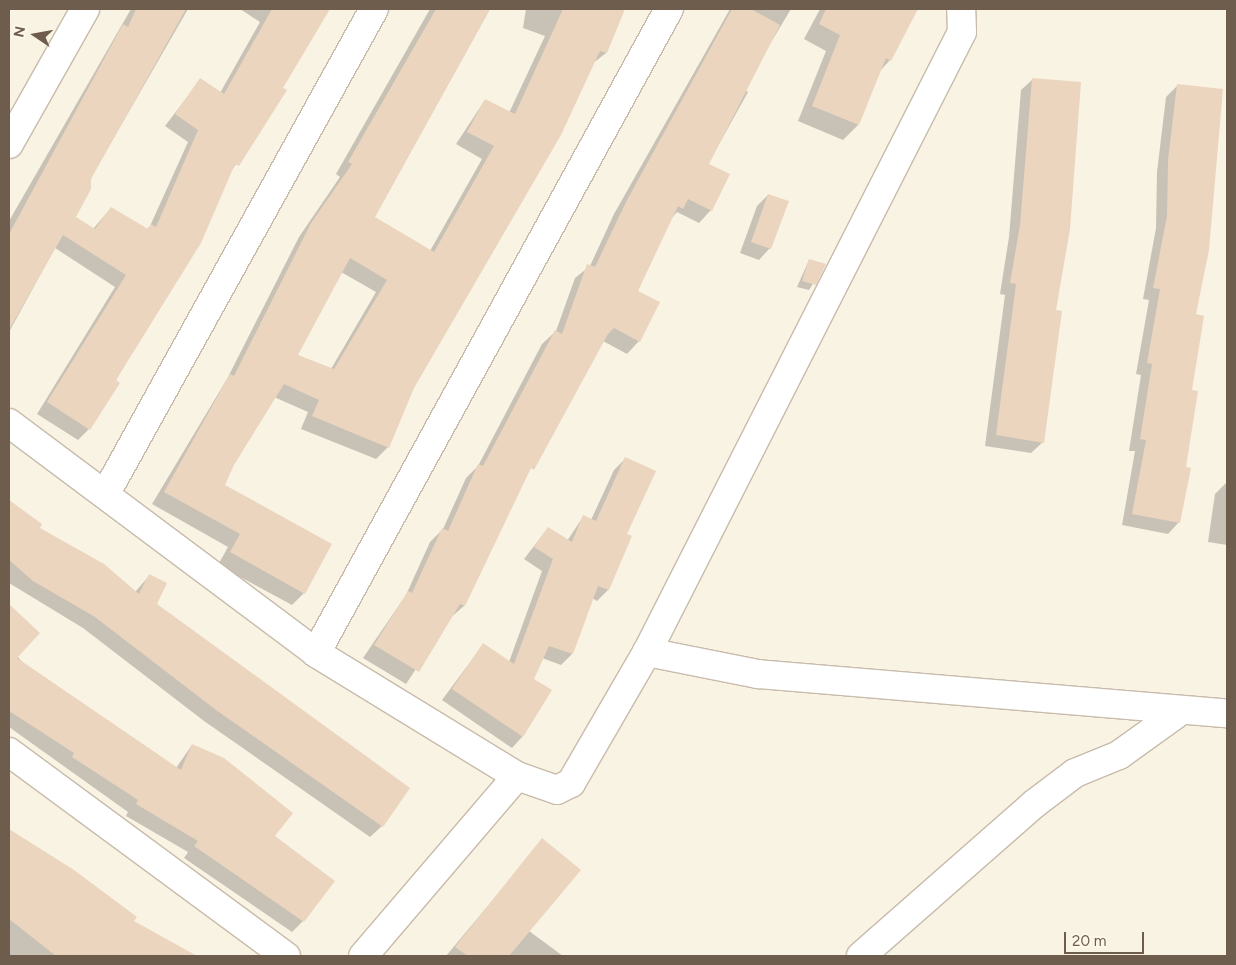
<!DOCTYPE html>
<html>
<head>
<meta charset="utf-8">
<style>
  body { margin:0 }
  #map { position:relative; width:1236px; height:965px; overflow:hidden; background:#f9f3e3; font-family:Figtree,sans-serif }
  div>[style] { position:absolute }
  [style*='--x'] { left:calc(var(--x)*1px); top:calc(var(--y)*1px); width:calc(var(--w)*1px); rotate:calc(var(--a)*1deg) }
  .shadow>* { inset:0; background:#0003 }
  .building>* { inset:0; background:#ebd5be }
  .roads { filter:drop-shadow(1px 0 #c8bbab) drop-shadow(-1px 0 #c8bbab) drop-shadow(0 1px #c8bbab) drop-shadow(0 -1px #c8bbab) }
  .minor>* { height:28px; margin:-14px; padding:0 14px; transform-origin:14px; border-radius:14px; background:#fff }
  span { translate:-50% -50%; white-space:nowrap; text-align:center; line-height:1.15; -webkit-text-stroke:5px #fdf7e9; paint-order:stroke }
  .frame { position:absolute; inset:0; border:10px solid #6e5c4c; pointer-events:none }
  .north { position:absolute; left:10px; top:10px; width:50px; height:50px; -webkit-text-stroke:4px #fdf7e9; paint-order:stroke; rotate:282deg; font-size:14px; font-weight:700; line-height:20px; text-align:center; color:#6e5c4c }
  .north::after { content:''; display:block; margin:auto; width:18px; height:22px; background:#6e5c4c; clip-path:polygon(50% 0,100% 100%,50% 72%,0 100%) }
  .scale { position:absolute; left:1064px; top:932px; width:80px; height:22px; box-sizing:border-box; border:2px solid #6e5c4c; border-top:0; padding-left:6px; font-size:15px; line-height:18px; white-space:nowrap; color:#6e5c4c; -webkit-text-stroke:4px #fdf7e9; paint-order:stroke }
</style>
</head>
<body>
<div id="map">
  <div class="shadow">
    <div style="clip-path:polygon(131px 9px,188px 9px,90px 179px,75px 218px,93px 229px,111px 208px,146px 230px,150px 226px,188px 142px,165px 126px,201px 79px,220px 93px,260px 22px,240px 9px,329px 9px,282px 88px,286px 90px,230px 173px,89px 429px,78px 440px,37px 414px,115px 287px,55px 248px,9px 332px,9px 221px)"></div>
    <div style="clip-path:polygon(evenodd,430px 9px,490px 9px,374px 218px,430px 251px,482px 159px,456px 144px,485px 100px,509px 113px,545px 36px,523px 28px,526px 9px,623px 9px,606px 53px,592px 64px,412px 388px,388px 447px,376px 459px,301px 429px,308px 412px,274px 397px,233px 465px,223px 486px,304px 593px,292px 605px,218px 565px,228px 547px,152px 504px,227px 379px,299px 237px,340px 177px,336px 174px,430px 9px,341px 272px,376px 292px,331px 369px,297px 355px,341px 272px)"></div>
    <div style="clip-path:polygon(730px 9px,791px 9px,743px 89px,748px 92px,708px 164px,711px 210px,699px 223px,677px 212px,670px 220px,636px 291px,639px 341px,627px 354px,603px 341px,525px 477px,464px 606px,450px 618px,406px 684px,363px 658px,406px 595px,430px 542px,443px 529px,466px 478px,478px 466px,542px 344px,556px 331px,575px 278px,590px 266px,614px 214px)"></div>
    <div style="clip-path:polygon(820px 9px,916px 9px,890px 60px,879px 72px,858px 125px,843px 140px,798px 121px,826px 51px,804px 39px)"></div>
    <div style="clip-path:polygon(1033px 79px,1043px 442px,1031px 453px,985px 446px,1005px 295px,1000px 294px,1009px 237px,1021px 90px)"></div>
    <div style="clip-path:polygon(1178px 85px,1195px 316px,1179px 522px,1168px 534px,1122px 525px,1135px 451px,1129px 451px,1141px 375px,1136px 374px,1149px 300px,1143px 299px,1156px 228px,1157px 172px,1166px 97px)"></div>
    <div style="clip-path:polygon(768px 195px,770px 248px,759px 260px,740px 253px,757px 206px)"></div>
    <div style="clip-path:polygon(809px 260px,825px 265px,809px 290px,797px 287px)"></div>
    <div style="clip-path:polygon(625px 459px,625px 535px,608px 590px,597px 601px,592px 598px,572px 654px,561px 665px,542px 658px,533px 680px,522px 737px,512px 748px,442px 700px,483px 645px,509px 662px,542px 571px,524px 559px,548px 528px,567px 541px,583px 517px,591px 520px,614px 470px)"></div>
    <div style="clip-path:polygon(1227px 482px,1227px 545px,1208px 542px,1215px 494px)"></div>
    <div style="clip-path:polygon(9px 500px,40px 525px,38px 528px,135px 592px,149px 576px,155px 604px,382px 826px,370px 837px,204px 721px,83px 628px,9px 583px)"></div>
    <div style="clip-path:polygon(10px 607px,17px 656px,26px 666px,176px 768px,192px 745px,273px 836px,303px 921px,292px 932px,184px 858px,188px 852px,126px 816px,128px 812px,9px 727px)"></div>
    <div style="clip-path:polygon(9px 831px,135px 917px,132px 921px,194px 956px,9px 956px)"></div>
    <div style="clip-path:polygon(543px 840px,529px 931px,563px 956px,446px 956px)"></div>
  </div>
  <div class="building">
    <div style="clip-path:polygon(136px 9px,186px 9px,91px 179px,91px 189px,76px 217px,95px 229px,111px 207px,148px 229px,151px 224px,156px 227px,198px 130px,175px 114px,200px 78px,224px 94px,272px 9px,330px 9px,283px 88px,287px 90px,239px 166px,235px 164px,201px 243px,116px 380px,120px 383px,90px 430px,47px 402px,126px 275px,63px 235px,9px 330px,9px 234px,123px 24px,128px 27px)"></div>
    <div style="clip-path:polygon(evenodd,436px 9px,490px 9px,375px 217px,434px 252px,494px 146px,467px 132px,485px 99px,515px 114px,563px 9px,625px 9px,607px 53px,600px 51px,561px 135px,414px 388px,389px 448px,312px 416px,319px 400px,284px 384px,234px 465px,225px 485px,332px 544px,305px 594px,230px 552px,240px 534px,164px 492px,230px 374px,234px 376px,311px 223px,352px 164px,348px 162px,436px 9px,350px 258px,387px 280px,334px 369px,298px 355px,350px 258px)"></div>
    <div style="clip-path:polygon(732px 9px,751px 9px,780px 25px,709px 164px,730px 174px,712px 211px,688px 199px,683px 209px,678px 206px,638px 291px,660px 302px,640px 342px,614px 328px,608px 334px,534px 470px,531px 468px,465px 606px,460px 604px,419px 672px,374px 645px,408px 591px,412px 593px,442px 528px,448px 531px,478px 464px,483px 466px,555px 330px,562px 334px,587px 264px,595px 267px,627px 200px)"></div>
    <div style="clip-path:polygon(826px 9px,918px 9px,891px 61px,886px 58px,859px 125px,812px 106px,840px 35px,819px 24px)"></div>
    <div style="clip-path:polygon(1032px 78px,1081px 82px,1070px 229px,1056px 310px,1062px 311px,1044px 443px,996px 435px,1016px 284px,1010px 283px,1020px 225px)"></div>
    <div style="clip-path:polygon(1177px 84px,1223px 89px,1209px 250px,1196px 314px,1204px 316px,1192px 390px,1198px 391px,1186px 467px,1191px 468px,1180px 523px,1132px 514px,1146px 440px,1140px 439px,1152px 364px,1147px 363px,1160px 289px,1153px 288px,1167px 216px,1168px 160px)"></div>
    <div style="clip-path:polygon(768px 194px,789px 201px,771px 249px,751px 242px)"></div>
    <div style="clip-path:polygon(809px 259px,826px 264px,816px 285px,802px 281px)"></div>
    <div style="clip-path:polygon(625px 457px,656px 471px,627px 534px,632px 536px,609px 590px,598px 586px,573px 654px,549px 646px,534px 679px,552px 690px,523px 737px,452px 689px,483px 643px,514px 664px,553px 559px,534px 547px,548px 527px,572px 542px,583px 515px,596px 521px)"></div>
    <div style="clip-path:polygon(9px 500px,42px 524px,40px 528px,104px 564px,139px 594px,149px 574px,167px 583px,157px 604px,410px 788px,383px 827px,216px 710px,95px 617px,33px 581px,9px 560px)"></div>
    <div style="clip-path:polygon(9px 604px,40px 633px,17px 658px,181px 770px,192px 744px,224px 758px,293px 813px,275px 836px,335px 881px,304px 922px,194px 846px,198px 841px,136px 804px,138px 800px,72px 757px,74px 753px,9px 711px)"></div>
    <div style="clip-path:polygon(9px 829px,74px 870px,137px 917px,134px 921px,197px 956px,56px 956px,9px 919px)"></div>
    <div style="clip-path:polygon(542px 838px,581px 870px,509px 956px,468px 956px,455px 947px)"></div>
  </div>
  <div class="roads">
    <div class="minor">
      <div style="--x:9;--y:144;--w:155;--a:-60.6"></div>
      <div style="--x:9;--y:423;--w:384;--a:36.8"></div>
      <div style="--x:316;--y:653;--w:236;--a:31.5"></div>
      <div style="--x:517;--y:776;--w:237;--a:130.5"></div>
      <div style="--x:106;--y:493;--w:553;--a:-61.03"></div>
      <div style="--x:647;--y:652;--w:113;--a:11.2"></div>
      <div style="--x:758;--y:674;--w:471;--a:4.8"></div>
      <div style="--x:316;--y:653;--w:734;--a:-61.27"></div>
      <div style="--x:9;--y:752;--w:344;--a:36.4"></div>
      <div style="--x:517;--y:776;--w:42;--a:19.3"></div>
      <div style="--x:557;--y:790;--w:16;--a:-27"></div>
      <div style="--x:571;--y:783;--w:151;--a:-59.9"></div>
      <div style="--x:647;--y:652;--w:695;--a:-63.07"></div>
      <div style="--x:962;--y:32;--w:23;--a:-92"></div>
      <div style="--x:861;--y:956;--w:230;--a:-41.3"></div>
      <div style="--x:1034;--y:804;--w:51;--a:-37.1"></div>
      <div style="--x:1075;--y:773;--w:48;--a:-22.2"></div>
      <div style="--x:1119;--y:755;--w:74;--a:-35.6"></div>
    </div>
  </div>
  <div class="frame"></div>
  <div class="north">N</div>
  <div class="scale">20 m</div>
</div>
</body>
</html>
